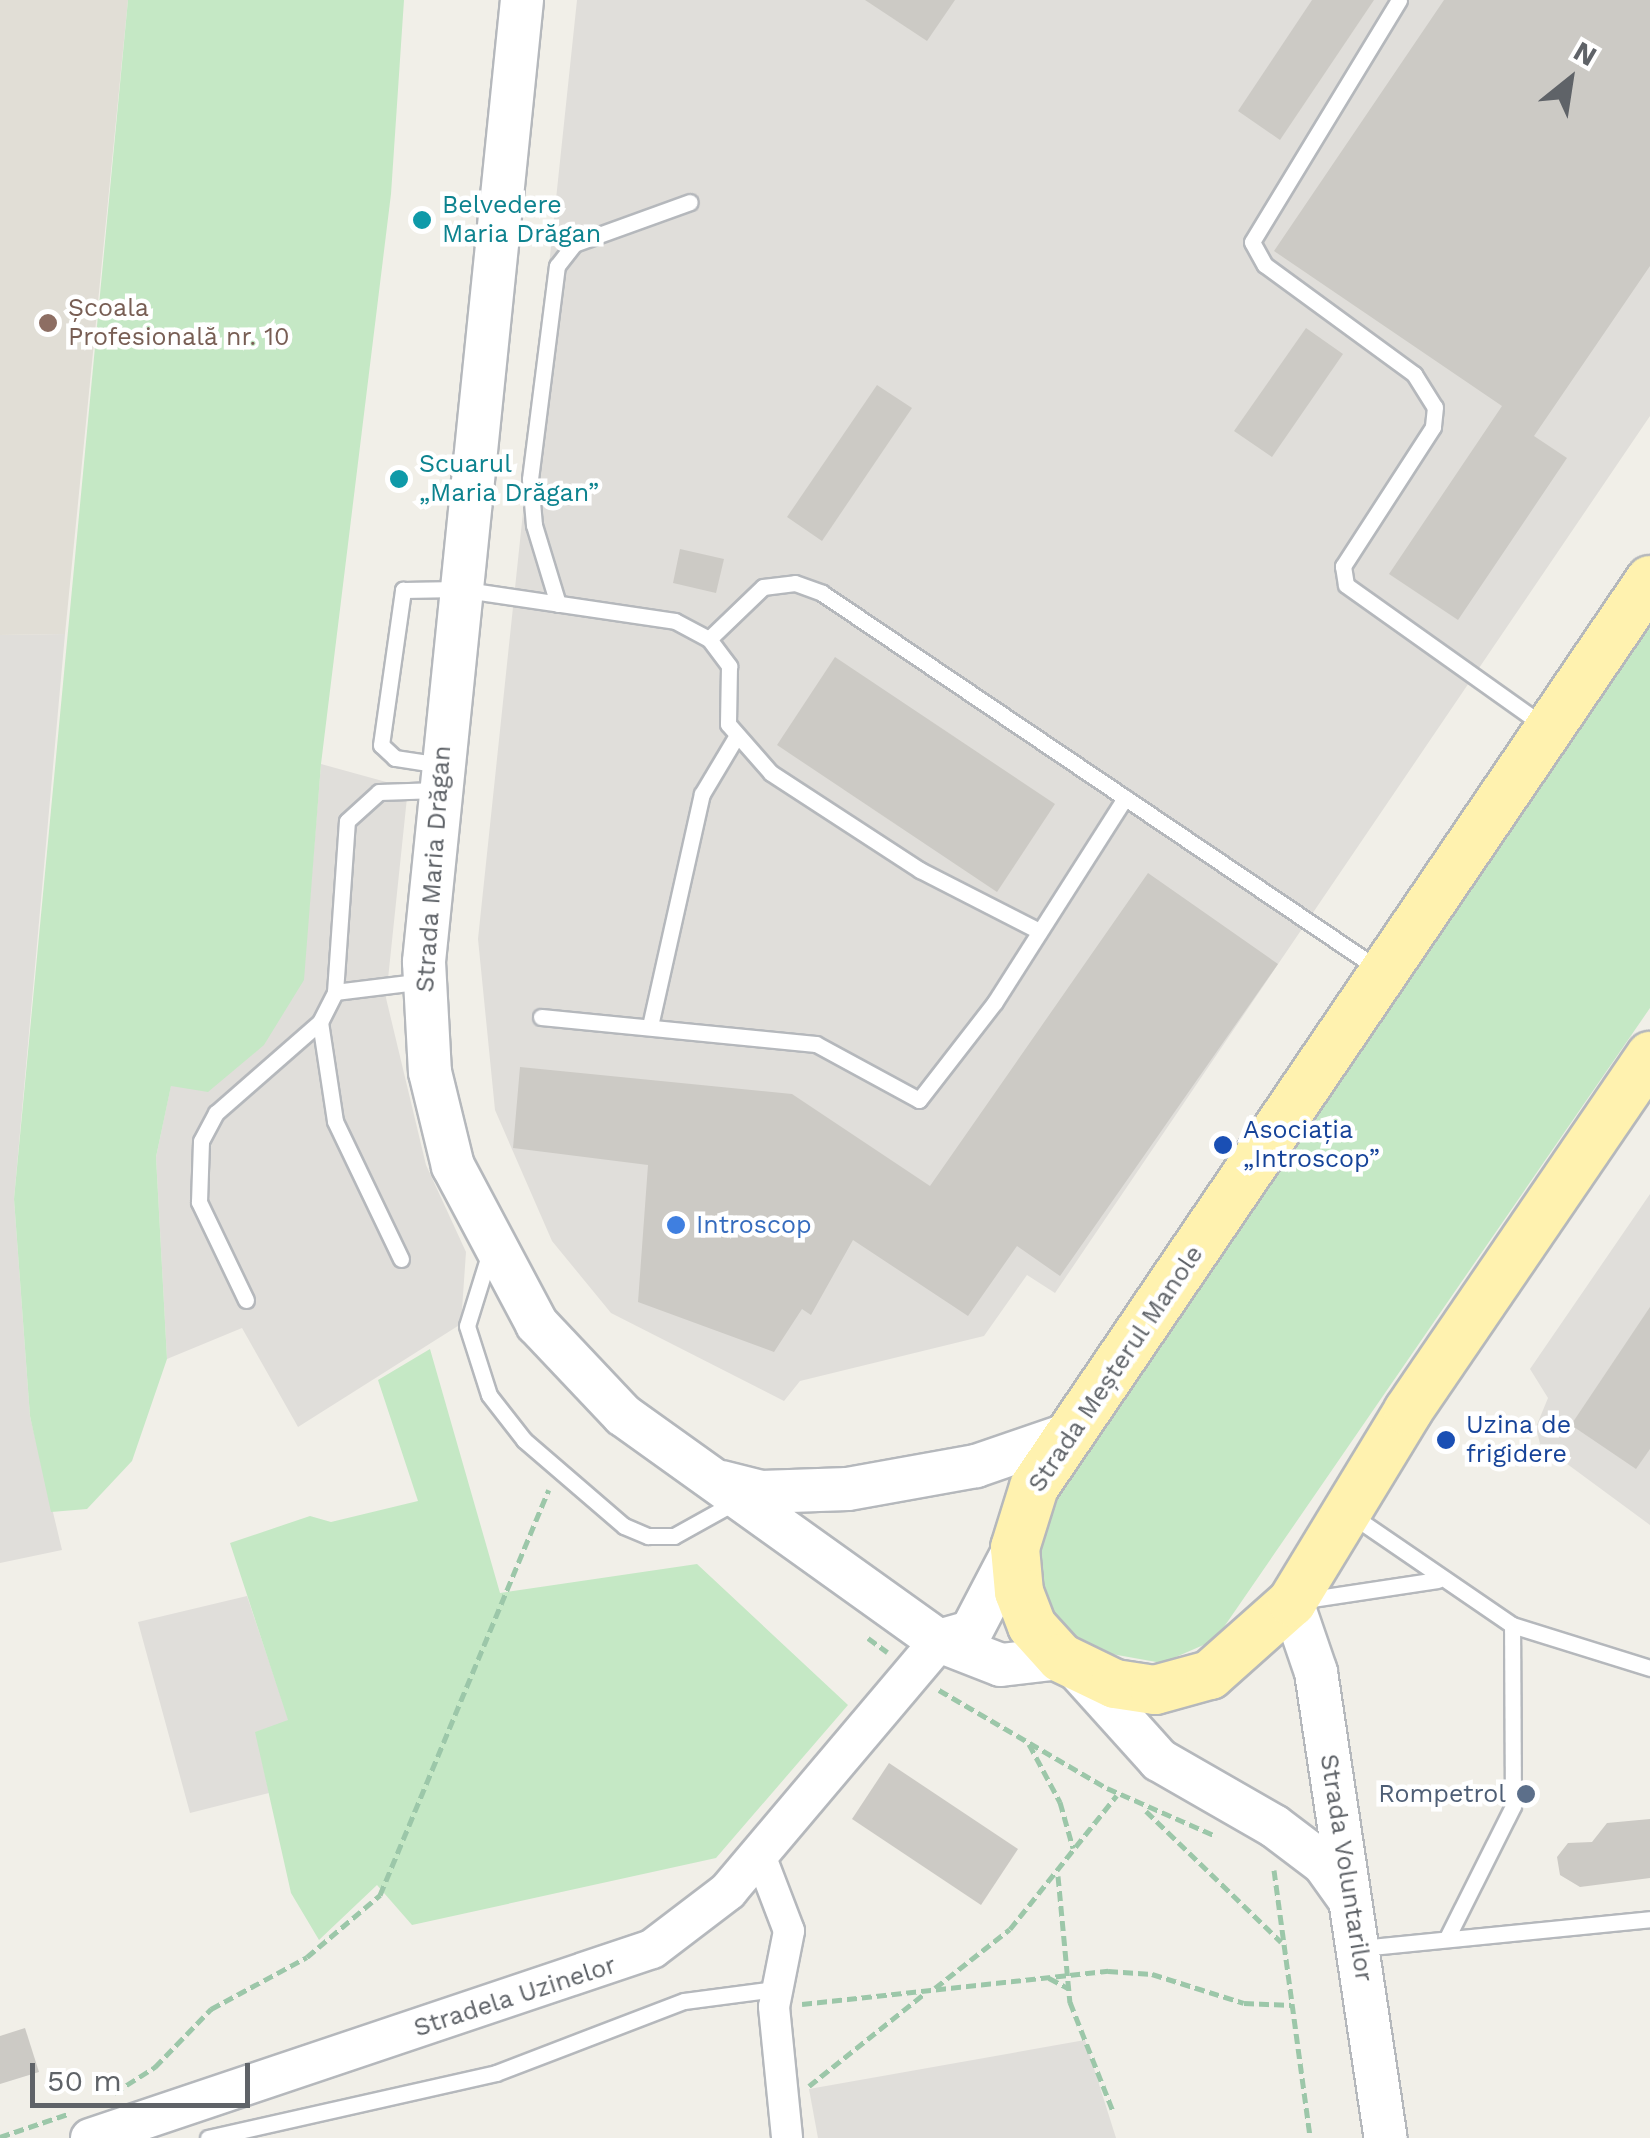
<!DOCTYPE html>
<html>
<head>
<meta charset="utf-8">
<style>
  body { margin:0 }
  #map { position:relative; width:1650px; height:2138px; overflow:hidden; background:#f1efe8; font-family:"Work Sans",sans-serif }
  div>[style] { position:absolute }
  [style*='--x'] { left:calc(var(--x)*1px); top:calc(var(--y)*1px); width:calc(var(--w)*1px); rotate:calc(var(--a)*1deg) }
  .industrial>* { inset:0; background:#e0deda }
  .education>* { inset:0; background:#e1ded6 }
  .green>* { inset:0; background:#c5e8c5 }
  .building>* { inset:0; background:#cccac5 }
  .path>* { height:5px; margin-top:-2.5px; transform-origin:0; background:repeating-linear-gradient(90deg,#9cc7a9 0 10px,transparent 0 15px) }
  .roads { filter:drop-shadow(2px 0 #b5b8bc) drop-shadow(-2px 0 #b5b8bc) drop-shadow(0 2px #b5b8bc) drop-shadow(0 -2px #b5b8bc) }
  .service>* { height:15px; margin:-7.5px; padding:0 7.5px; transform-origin:7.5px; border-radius:7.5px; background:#fff }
  .minor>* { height:30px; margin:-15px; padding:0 15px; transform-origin:15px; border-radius:15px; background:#fff }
  .tertiary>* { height:38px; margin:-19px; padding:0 19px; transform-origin:19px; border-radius:19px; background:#fff }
  .secondary>* { height:42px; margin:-21px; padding:0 21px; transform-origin:21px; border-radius:21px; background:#fff }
  .primary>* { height:48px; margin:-24px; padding:0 24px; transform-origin:24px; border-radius:24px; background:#fff2af }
  .dots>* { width:28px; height:28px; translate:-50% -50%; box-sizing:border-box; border:5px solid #fff; border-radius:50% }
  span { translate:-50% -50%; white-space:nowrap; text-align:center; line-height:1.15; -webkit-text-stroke:9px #fff; paint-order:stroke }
  .culture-label { font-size:25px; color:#0d838f }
  .left { translate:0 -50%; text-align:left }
  .education-label { font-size:25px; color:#785e54 }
  .street-label { font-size:25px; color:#5f6368 }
  .transit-label { font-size:25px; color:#164399 }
  .shop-label { font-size:25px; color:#366cbe }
  .service-label { font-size:25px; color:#4e5e75 }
  .right { translate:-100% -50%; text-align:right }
  .north { position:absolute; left:1520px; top:30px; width:100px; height:100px; -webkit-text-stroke:8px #fff; paint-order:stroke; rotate:30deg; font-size:28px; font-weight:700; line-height:40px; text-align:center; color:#5f6368 }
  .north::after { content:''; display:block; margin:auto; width:35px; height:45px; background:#5f6368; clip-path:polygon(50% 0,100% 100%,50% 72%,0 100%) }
  .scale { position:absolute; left:30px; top:2063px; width:220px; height:45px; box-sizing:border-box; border:5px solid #5f6368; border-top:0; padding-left:12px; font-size:30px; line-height:35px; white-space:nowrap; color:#5f6368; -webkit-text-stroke:8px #fff; paint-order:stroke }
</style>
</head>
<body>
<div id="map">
  <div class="industrial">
    <div style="clip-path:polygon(577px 0,1650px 0,1650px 416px,1055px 1293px,1027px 1275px,984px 1336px,800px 1381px,784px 1401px,611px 1313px,552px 1241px,495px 1110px,478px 939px)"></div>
    <div style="clip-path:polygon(65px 634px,14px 1199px,30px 1416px,62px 1550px,0 1563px,0 635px)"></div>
    <div style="clip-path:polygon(321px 764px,408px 788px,386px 998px,426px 1165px,466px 1252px,461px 1324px,298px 1427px,242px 1328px,167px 1359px,156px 1157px,171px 1085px,286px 1007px,303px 980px)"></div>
    <div style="clip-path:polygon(1650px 1194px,1650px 1525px,1540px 1444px,1536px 1427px,1548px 1398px,1530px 1369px)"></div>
    <div style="clip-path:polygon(247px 1596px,289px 1721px,256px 1732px,269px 1793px,190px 1813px,138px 1622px)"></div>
    <div style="clip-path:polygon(1085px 2040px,1116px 2138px,818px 2138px,809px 2089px)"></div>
  </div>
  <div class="education">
    <div style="clip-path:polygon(0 0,128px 0,65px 634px,0 635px)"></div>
  </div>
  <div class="green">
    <div style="clip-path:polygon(128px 0,404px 0,391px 194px,321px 764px,304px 980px,264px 1045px,208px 1092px,171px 1086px,156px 1157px,167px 1359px,132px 1461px,87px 1509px,51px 1512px,30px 1416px,14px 1199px)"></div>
    <div style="clip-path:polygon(1650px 624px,1650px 1008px,1215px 1640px,1162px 1663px,1106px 1653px,1101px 1660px,1059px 1623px,1043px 1593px,1039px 1545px,1053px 1503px)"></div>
    <div style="clip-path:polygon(430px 1349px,500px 1593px,697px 1564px,848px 1705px,716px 1858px,412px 1925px,377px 1885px,319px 1940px,291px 1893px,255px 1732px,288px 1720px,230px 1543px,310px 1516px,331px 1522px,418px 1501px,378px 1380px)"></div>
  </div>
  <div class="building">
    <div style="clip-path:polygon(865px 0,955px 0,927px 41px)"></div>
    <div style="clip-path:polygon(1312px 0,1374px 0,1280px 140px,1238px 111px)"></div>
    <div style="clip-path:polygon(1444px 0,1650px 0,1650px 266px,1534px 436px,1567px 458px,1458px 620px,1389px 574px,1502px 406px,1274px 251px)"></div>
    <div style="clip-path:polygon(1306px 328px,1343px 354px,1272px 457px,1234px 431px)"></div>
    <div style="clip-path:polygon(877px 385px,912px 408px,822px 541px,787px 517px)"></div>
    <div style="clip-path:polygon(680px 549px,724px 559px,716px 593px,673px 583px)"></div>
    <div style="clip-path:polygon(835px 657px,1055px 804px,997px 892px,777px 745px)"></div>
    <div style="clip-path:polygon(1148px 873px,1278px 964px,1060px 1276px,1017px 1246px,968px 1316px,853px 1240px,811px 1315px,802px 1309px,774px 1352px,638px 1302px,648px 1165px,513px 1148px,520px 1067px,792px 1094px,930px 1186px)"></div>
    <div style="clip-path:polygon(1650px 1307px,1650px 1449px,1636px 1469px,1571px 1425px)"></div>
    <div style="clip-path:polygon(889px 1763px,1018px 1849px,981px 1905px,852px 1819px)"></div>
    <div style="clip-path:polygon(1650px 1819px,1650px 1878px,1580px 1887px,1560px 1875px,1557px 1857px,1568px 1843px,1592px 1842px,1607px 1823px)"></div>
    <div style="clip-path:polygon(25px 2028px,39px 2072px,0 2084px,0 2036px)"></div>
  </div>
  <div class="path">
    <div style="--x:868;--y:1638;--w:24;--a:36"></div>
    <div style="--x:939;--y:1690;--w:194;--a:30.3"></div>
    <div style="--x:1107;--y:1788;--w:119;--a:23.8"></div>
    <div style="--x:1029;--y:1744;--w:66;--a:61.9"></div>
    <div style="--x:1060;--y:1802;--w:48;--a:74.2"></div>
    <div style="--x:1146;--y:1811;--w:188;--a:44.1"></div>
    <div style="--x:1274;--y:1870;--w:270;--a:82.3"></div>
    <div style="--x:1058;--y:1876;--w:127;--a:84.6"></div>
    <div style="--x:1070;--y:2002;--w:117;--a:68.5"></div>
    <div style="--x:1049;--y:1978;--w:21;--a:28"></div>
    <div style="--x:935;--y:1988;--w:95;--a:-38.2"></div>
    <div style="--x:1010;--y:1929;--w:171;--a:-51.4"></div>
    <div style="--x:802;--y:2004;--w:308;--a:-6.2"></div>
    <div style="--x:1108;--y:1971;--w:44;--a:3.9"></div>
    <div style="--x:1152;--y:1974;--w:96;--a:17.5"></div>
    <div style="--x:1244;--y:2003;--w:47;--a:2.4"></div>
    <div style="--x:809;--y:2086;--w:149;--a:-38.7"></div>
    <div style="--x:114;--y:2093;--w:49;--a:-32.4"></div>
    <div style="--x:155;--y:2067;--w:81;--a:-46"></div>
    <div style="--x:211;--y:2009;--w:109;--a:-28.4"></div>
    <div style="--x:307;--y:1957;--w:96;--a:-40.3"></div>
    <div style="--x:380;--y:1895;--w:439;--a:-67.4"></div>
    <div style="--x:0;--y:2137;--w:72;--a:-18.7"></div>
  </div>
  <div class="roads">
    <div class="service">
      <div style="--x:1399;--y:0;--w:283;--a:121.3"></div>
      <div style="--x:1252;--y:242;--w:26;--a:61"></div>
      <div style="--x:1265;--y:265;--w:185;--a:36.2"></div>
      <div style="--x:1414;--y:374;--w:39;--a:58"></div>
      <div style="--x:1435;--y:407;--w:20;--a:96"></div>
      <div style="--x:1433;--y:427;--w:166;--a:122.9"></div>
      <div style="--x:1343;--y:566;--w:19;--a:81"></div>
      <div style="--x:1346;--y:585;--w:245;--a:35.4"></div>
      <div style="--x:558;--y:604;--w:83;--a:-106.9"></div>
      <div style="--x:534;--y:525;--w:46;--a:-95"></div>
      <div style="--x:530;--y:479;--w:215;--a:-82.8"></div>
      <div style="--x:557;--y:266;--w:28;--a:-52"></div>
      <div style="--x:574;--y:244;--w:123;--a:-19.9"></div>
      <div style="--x:709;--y:639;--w:75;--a:-43.9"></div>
      <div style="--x:763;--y:587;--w:32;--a:-7"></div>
      <div style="--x:795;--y:583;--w:29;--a:20"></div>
      <div style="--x:822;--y:593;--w:670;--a:34.05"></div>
      <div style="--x:441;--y:765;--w:47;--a:-171.3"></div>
      <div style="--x:395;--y:758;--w:19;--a:-137"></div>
      <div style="--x:381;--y:745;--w:157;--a:-81.9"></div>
      <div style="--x:403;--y:590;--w:56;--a:-1"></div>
      <div style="--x:459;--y:589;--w:218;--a:8.4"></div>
      <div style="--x:675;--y:621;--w:38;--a:28"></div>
      <div style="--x:709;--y:639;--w:34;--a:53"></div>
      <div style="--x:729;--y:666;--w:58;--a:91"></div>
      <div style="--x:728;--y:724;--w:65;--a:48.7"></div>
      <div style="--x:771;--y:773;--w:178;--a:33.1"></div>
      <div style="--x:920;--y:870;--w:134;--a:27.1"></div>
      <div style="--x:335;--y:992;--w:171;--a:-86"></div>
      <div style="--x:347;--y:821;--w:43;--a:-42.2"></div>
      <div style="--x:379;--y:792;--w:59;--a:-1.9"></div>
      <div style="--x:541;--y:1017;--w:276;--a:5.6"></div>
      <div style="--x:816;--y:1044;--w:117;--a:28.5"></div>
      <div style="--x:919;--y:1100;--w:124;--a:-52.2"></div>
      <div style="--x:995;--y:1002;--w:242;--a:-57.5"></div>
      <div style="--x:650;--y:1026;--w:238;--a:-77.4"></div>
      <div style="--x:702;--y:794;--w:66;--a:-59.2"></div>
      <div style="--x:490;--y:1252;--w:77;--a:107.3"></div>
      <div style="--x:467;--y:1326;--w:72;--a:72.3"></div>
      <div style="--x:489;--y:1395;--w:57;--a:52.1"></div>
      <div style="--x:524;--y:1440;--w:132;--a:40.7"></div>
      <div style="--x:624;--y:1526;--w:26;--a:23"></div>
      <div style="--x:648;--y:1536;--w:26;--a:0"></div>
      <div style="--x:674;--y:1536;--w:70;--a:-29.1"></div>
      <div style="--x:401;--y:1259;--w:153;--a:-115.6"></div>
      <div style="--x:335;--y:1121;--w:100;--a:-98.6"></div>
      <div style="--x:320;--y:1022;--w:34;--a:-63"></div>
      <div style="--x:335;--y:992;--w:90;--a:-7"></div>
      <div style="--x:246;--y:1300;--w:109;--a:-115.6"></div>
      <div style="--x:199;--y:1202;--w:61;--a:-88.1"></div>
      <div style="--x:201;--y:1141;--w:32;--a:-62"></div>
      <div style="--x:216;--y:1113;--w:138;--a:-41.2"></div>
      <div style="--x:1350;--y:1514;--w:196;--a:34.4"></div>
      <div style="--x:1512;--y:1625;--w:145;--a:17.3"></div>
      <div style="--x:1305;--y:1600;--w:134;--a:-8.6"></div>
      <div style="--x:1448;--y:1936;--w:145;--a:-63.4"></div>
      <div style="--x:1513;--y:1806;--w:181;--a:-90.3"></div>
      <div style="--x:1361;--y:1948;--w:290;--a:-5.7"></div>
      <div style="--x:208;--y:2138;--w:295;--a:-12.7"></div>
      <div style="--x:496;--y:2073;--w:201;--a:-21"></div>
      <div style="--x:684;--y:2001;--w:92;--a:-7.5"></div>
    </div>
    <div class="minor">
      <div style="--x:760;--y:1855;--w:81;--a:69.1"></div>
      <div style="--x:789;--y:1931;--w:77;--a:101.2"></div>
      <div style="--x:774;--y:2007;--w:132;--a:84.3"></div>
    </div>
    <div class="tertiary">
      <div style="--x:90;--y:2138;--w:593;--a:-18.59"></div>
      <div style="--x:652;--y:1949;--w:96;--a:-37.3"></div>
      <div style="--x:728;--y:1891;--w:327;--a:-49.8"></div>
    </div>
    <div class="secondary">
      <div style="--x:522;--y:0;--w:967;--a:95.82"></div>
      <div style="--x:424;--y:962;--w:110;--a:86.9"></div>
      <div style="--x:430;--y:1072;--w:97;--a:76.3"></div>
      <div style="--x:453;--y:1166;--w:179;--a:62"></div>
      <div style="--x:537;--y:1324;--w:125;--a:46.6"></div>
      <div style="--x:623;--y:1415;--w:388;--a:35.6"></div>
      <div style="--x:939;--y:1641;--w:66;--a:21.2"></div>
      <div style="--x:1001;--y:1665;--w:60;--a:-6.7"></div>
      <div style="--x:721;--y:1482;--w:41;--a:14"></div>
      <div style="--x:761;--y:1492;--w:87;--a:-2"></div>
      <div style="--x:848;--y:1489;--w:130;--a:-10.2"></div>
      <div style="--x:976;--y:1466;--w:95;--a:-19"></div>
      <div style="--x:1292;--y:1602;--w:74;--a:71.1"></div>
      <div style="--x:1316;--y:1672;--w:471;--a:81.5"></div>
      <div style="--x:939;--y:1641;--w:33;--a:-16"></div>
      <div style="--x:971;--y:1632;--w:95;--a:-62.4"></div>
      <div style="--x:1079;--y:1671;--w:120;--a:48"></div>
      <div style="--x:1159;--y:1760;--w:133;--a:29.9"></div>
      <div style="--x:1274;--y:1826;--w:63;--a:37.2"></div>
      <div style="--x:1324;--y:1864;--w:43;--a:54.5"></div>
    </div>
    <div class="primary">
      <div style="--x:1650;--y:580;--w:1096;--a:124.18"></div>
      <div style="--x:1034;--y:1487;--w:64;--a:107.3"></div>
      <div style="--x:1015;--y:1548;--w:44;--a:84.8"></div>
      <div style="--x:1019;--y:1592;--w:36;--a:69"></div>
      <div style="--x:1032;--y:1626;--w:43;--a:47.8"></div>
      <div style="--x:1061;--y:1658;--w:60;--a:25.7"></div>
      <div style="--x:1115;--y:1684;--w:40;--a:8.5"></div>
      <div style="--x:1155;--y:1690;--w:57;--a:-15.3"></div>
      <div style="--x:1210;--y:1675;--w:110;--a:-41.7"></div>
      <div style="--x:1292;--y:1602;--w:223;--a:-58.7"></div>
      <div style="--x:1408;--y:1411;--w:430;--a:-55.7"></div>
    </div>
  </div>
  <div class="dots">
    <div style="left:422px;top:220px;background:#0f9aa8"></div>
    <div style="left:48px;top:323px;background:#8d6e63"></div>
    <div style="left:399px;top:479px;background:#0f9aa8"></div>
    <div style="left:1223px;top:1145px;background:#1a4fb4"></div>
    <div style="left:676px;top:1225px;background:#3f7fe0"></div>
    <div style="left:1446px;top:1440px;background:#1a4fb4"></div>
    <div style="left:1526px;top:1794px;background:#5c6f8a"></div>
  </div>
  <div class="culture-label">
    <span class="left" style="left:442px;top:220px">Belvedere<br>Maria Drăgan</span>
    <span class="left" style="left:419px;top:479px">Scuarul<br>„Maria Drăgan”</span>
  </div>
  <div class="education-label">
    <span class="left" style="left:68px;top:323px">Școala<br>Profesională nr. 10</span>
  </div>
  <div class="street-label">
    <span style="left:434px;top:869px;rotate:-86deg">Strada Maria Drăgan</span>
    <span style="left:1116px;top:1369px;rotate:-56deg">Strada Meșterul Manole</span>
    <span style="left:1346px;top:1868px;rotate:81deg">Strada Voluntarilor</span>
    <span style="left:515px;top:1997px;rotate:-18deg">Stradela Uzinelor</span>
  </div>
  <div class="transit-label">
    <span class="left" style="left:1243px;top:1145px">Asociația<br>„Introscop”</span>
    <span class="left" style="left:1466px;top:1440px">Uzina de<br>frigidere</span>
  </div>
  <div class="shop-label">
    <span class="left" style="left:696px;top:1225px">Introscop</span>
  </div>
  <div class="service-label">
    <span class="right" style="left:1506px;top:1794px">Rompetrol</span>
  </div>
  <div class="north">N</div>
  <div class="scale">50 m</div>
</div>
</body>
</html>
